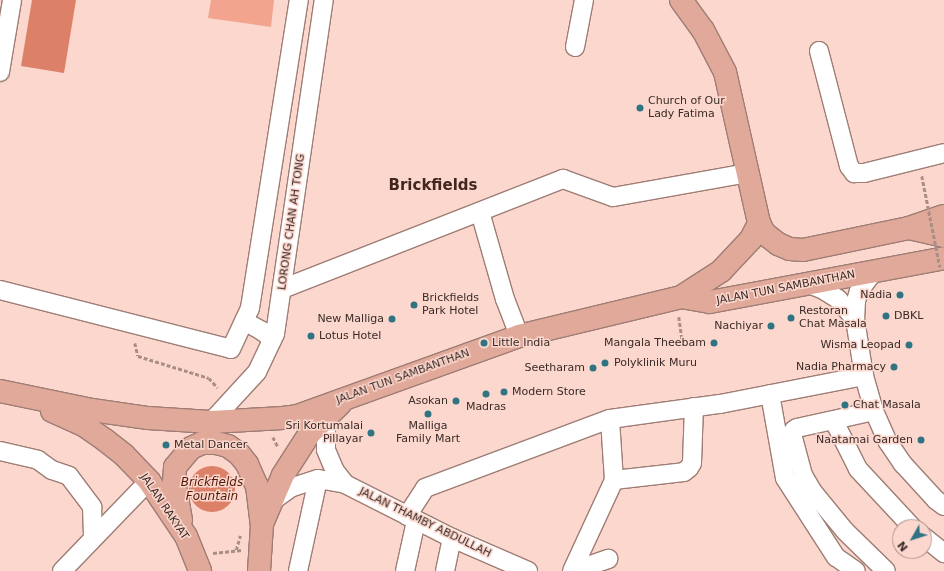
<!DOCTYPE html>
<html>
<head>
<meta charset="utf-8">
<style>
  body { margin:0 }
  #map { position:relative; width:944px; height:571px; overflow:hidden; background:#fcd7cd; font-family:"DejaVu Sans",sans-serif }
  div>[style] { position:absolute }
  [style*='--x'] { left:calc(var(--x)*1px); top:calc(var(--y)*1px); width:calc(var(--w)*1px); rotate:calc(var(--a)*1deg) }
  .green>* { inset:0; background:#f2a48f }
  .water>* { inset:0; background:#dc8067 }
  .round { border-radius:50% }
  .path>* { height:2.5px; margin-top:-1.25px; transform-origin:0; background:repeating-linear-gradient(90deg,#a98e86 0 4px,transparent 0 6px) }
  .roads { filter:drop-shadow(1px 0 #9e7d74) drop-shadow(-1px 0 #9e7d74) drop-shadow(0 1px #9e7d74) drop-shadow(0 -1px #9e7d74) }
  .minor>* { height:18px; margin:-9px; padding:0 9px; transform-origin:9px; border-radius:9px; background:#fff }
  .major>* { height:22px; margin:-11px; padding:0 11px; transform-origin:11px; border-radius:11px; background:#e0a99a }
  .path-bridge>* { height:2.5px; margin-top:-1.25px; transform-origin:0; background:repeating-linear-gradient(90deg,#a98e86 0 4px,transparent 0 6px) }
  .dots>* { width:11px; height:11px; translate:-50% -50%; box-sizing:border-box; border:2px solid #fcd7cd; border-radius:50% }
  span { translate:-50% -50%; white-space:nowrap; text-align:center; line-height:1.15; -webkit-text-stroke:3px #fcd7cd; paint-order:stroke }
  .poi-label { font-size:11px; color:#392b27 }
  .left { translate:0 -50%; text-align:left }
  .right { translate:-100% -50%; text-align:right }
  .street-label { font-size:11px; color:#392b27 }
  .water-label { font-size:12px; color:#511707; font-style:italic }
  .district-label { font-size:15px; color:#42261f; font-weight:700 }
  .north { position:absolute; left:892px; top:519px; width:40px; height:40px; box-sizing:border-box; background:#fcd7cd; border:1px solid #ae928b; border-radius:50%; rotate:231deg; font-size:11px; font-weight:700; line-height:16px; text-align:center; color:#392b27 }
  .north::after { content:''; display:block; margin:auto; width:14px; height:18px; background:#307484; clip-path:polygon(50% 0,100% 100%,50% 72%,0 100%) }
</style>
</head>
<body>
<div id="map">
  <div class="green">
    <div style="clip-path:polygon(211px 0,274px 0,271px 27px,208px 18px)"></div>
  </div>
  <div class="water">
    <div style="clip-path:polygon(32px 0,76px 0,64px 73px,21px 66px)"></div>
    <div class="round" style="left:189px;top:466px;width:46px;height:46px"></div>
  </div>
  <div class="path">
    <div style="--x:679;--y:317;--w:29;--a:82"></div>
    <div style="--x:135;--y:343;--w:13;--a:77"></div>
    <div style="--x:138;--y:356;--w:74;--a:17.2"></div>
    <div style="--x:209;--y:378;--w:13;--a:48"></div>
    <div style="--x:273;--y:437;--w:11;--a:63"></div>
    <div style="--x:236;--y:550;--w:15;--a:-74"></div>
    <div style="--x:213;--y:553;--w:29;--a:-6"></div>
  </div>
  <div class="roads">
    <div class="minor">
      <div style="--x:575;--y:47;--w:48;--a:-79.2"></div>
      <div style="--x:819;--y:51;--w:119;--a:75.4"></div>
      <div style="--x:849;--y:166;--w:9;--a:54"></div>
      <div style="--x:854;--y:173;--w:10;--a:0"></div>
      <div style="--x:864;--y:173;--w:82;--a:-14"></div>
      <div style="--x:0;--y:72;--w:73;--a:-80.5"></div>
      <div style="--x:480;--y:212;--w:91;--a:74"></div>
      <div style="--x:505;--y:299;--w:40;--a:69"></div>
      <div style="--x:874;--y:271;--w:25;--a:127"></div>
      <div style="--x:859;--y:291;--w:10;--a:107"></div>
      <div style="--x:856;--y:301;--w:18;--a:93"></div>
      <div style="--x:855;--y:319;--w:58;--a:81"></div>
      <div style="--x:864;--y:376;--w:36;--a:74"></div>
      <div style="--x:874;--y:411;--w:34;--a:66"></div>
      <div style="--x:888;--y:442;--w:27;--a:56"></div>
      <div style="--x:903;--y:464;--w:49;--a:47.5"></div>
      <div style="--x:936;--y:500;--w:10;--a:37"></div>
      <div style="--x:806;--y:283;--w:17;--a:21"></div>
      <div style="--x:822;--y:289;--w:19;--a:32"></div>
      <div style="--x:838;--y:299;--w:26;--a:50"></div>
      <div style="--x:282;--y:289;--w:302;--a:-21.4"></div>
      <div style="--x:563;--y:179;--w:53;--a:19.8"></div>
      <div style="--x:613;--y:197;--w:137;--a:-10.1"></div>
      <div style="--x:0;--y:290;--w:238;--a:14.3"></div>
      <div style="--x:231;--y:349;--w:45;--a:-65.1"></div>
      <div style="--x:250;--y:308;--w:312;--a:-81"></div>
      <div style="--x:244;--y:321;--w:21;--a:29"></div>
      <div style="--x:262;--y:331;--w:10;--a:37"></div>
      <div style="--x:270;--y:337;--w:4;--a:63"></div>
      <div style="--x:770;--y:394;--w:85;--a:79.9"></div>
      <div style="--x:785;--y:478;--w:94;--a:57.2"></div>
      <div style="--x:836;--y:557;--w:24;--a:35"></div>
      <div style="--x:874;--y:411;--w:79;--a:167.6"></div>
      <div style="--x:797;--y:428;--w:4;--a:146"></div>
      <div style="--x:794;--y:430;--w:4;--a:117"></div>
      <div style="--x:792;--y:434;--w:42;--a:75"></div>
      <div style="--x:803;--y:475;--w:20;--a:60"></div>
      <div style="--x:813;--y:492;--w:50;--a:50.6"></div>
      <div style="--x:845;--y:531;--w:57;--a:44.3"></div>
      <div style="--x:329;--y:414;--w:15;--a:101"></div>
      <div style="--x:326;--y:429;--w:21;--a:90"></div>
      <div style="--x:326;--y:450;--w:23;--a:67"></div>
      <div style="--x:335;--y:471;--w:16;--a:52"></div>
      <div style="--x:834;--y:421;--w:54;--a:63.4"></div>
      <div style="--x:858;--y:469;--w:79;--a:47"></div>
      <div style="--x:211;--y:422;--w:68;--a:-47.4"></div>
      <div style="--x:257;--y:372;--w:42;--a:-64.7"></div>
      <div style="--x:275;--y:334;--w:338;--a:-81.7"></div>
      <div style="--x:0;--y:451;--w:39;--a:13"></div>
      <div style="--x:38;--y:460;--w:17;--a:36"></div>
      <div style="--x:52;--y:470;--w:18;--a:19"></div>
      <div style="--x:69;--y:476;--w:39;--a:53"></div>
      <div style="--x:92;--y:507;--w:31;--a:88"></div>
      <div style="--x:614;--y:480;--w:70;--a:-6.5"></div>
      <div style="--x:684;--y:472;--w:6;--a:-39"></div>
      <div style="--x:689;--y:468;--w:6;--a:-59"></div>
      <div style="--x:692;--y:463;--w:56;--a:-88"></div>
      <div style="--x:271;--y:502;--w:24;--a:-36"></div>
      <div style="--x:290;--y:488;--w:29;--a:-18"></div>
      <div style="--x:318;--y:479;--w:27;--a:10"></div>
      <div style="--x:345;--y:484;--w:120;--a:26.8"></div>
      <div style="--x:452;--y:538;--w:83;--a:23.5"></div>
      <div style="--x:407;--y:516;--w:33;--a:-57"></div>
      <div style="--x:425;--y:488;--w:197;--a:-20.5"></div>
      <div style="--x:610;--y:419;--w:111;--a:-7.8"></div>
      <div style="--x:720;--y:404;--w:147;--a:-11"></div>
      <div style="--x:924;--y:537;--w:26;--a:39"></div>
      <div style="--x:62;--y:571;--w:125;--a:-46"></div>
      <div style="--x:298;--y:571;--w:94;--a:-77.7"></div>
      <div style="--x:405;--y:571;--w:51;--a:-77.6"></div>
      <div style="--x:445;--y:571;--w:34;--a:-78"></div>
      <div style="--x:572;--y:571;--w:100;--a:-65.2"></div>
      <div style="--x:614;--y:480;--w:61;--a:-93.8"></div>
      <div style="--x:578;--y:571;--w:5;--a:-37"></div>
      <div style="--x:582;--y:568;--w:28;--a:-19"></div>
    </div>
    <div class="major">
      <div style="--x:681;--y:0;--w:37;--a:54"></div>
      <div style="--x:703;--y:30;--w:47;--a:62.4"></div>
      <div style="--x:725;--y:72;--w:155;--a:77.3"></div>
      <div style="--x:759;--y:223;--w:11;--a:63"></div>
      <div style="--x:764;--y:233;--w:18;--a:38"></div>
      <div style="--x:778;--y:244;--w:13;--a:23"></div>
      <div style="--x:790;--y:249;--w:13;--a:4"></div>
      <div style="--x:803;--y:250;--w:108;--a:-11.7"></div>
      <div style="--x:909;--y:228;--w:37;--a:-19"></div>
      <div style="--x:909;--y:228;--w:36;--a:13"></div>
      <div style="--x:681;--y:297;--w:48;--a:-33"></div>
      <div style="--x:721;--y:271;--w:44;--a:-46.8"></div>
      <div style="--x:751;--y:239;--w:18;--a:-63"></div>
      <div style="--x:0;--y:391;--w:94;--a:11.7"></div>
      <div style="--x:92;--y:410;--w:57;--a:8.1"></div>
      <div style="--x:148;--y:418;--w:63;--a:3.6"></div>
      <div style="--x:211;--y:422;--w:72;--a:-3.2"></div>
      <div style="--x:283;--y:418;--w:14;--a:-8"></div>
      <div style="--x:297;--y:416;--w:236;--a:-19.8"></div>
      <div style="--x:519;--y:336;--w:167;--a:-13.5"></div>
      <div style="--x:681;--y:297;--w:29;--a:10"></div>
      <div style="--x:710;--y:302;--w:238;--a:-10.6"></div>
      <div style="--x:52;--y:411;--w:36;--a:24"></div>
      <div style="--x:85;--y:426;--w:24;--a:35"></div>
      <div style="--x:105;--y:440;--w:24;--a:38"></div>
      <div style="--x:124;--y:455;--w:36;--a:46"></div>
      <div style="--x:149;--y:481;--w:66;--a:56.1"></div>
      <div style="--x:186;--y:536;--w:38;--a:68"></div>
      <div style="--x:181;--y:520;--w:39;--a:-100"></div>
      <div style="--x:174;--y:482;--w:15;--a:-86"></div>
      <div style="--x:175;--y:467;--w:25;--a:-50"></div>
      <div style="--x:191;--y:448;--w:12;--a:-24"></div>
      <div style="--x:202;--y:443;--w:14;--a:0"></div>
      <div style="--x:216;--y:443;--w:12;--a:14"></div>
      <div style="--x:228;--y:446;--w:14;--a:36"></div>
      <div style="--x:239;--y:454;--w:13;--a:51"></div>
      <div style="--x:247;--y:464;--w:24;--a:66"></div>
      <div style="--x:257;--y:486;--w:38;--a:83"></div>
      <div style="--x:259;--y:571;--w:47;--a:-86.3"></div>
      <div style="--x:262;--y:524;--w:53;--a:-66.8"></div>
      <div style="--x:283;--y:475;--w:50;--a:-57.3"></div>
      <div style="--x:310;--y:433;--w:42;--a:-44"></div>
    </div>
  </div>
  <div class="path-bridge">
    <div style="--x:922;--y:176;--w:93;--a:78.8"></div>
  </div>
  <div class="dots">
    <div style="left:640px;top:108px;background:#307484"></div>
    <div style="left:900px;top:295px;background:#307484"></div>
    <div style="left:414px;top:305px;background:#307484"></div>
    <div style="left:886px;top:316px;background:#307484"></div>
    <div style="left:791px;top:318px;background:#307484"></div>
    <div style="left:392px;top:319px;background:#307484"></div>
    <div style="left:771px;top:326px;background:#307484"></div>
    <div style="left:311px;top:336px;background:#307484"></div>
    <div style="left:484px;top:343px;background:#307484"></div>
    <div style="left:714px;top:343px;background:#307484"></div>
    <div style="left:909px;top:345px;background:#307484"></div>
    <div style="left:605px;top:363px;background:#307484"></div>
    <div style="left:894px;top:367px;background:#307484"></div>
    <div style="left:593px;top:368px;background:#307484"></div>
    <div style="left:504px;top:392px;background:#307484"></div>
    <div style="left:486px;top:394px;background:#307484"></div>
    <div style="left:456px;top:401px;background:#307484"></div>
    <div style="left:845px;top:405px;background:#307484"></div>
    <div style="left:428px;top:414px;background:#307484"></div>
    <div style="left:371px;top:433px;background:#307484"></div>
    <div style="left:921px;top:440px;background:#307484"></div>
    <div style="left:166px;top:445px;background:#307484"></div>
  </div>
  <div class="poi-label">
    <span class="left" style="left:648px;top:108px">Church of Our<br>Lady Fatima</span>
    <span class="right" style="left:892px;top:295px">Nadia</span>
    <span class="left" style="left:422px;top:305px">Brickfields<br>Park Hotel</span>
    <span class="left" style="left:799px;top:318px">Restoran<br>Chat Masala</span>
    <span class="left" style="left:894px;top:316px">DBKL</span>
    <span class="right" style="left:384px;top:319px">New Malliga</span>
    <span class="right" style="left:763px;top:326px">Nachiyar</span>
    <span class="left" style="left:319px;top:336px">Lotus Hotel</span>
    <span class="left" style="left:492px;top:343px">Little India</span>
    <span class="right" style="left:706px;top:343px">Mangala Theebam</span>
    <span class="right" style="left:901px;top:345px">Wisma Leopad</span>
    <span class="left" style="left:614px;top:363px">Polyklinik Muru</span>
    <span class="right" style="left:886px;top:367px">Nadia Pharmacy</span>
    <span class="right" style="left:585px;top:368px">Seetharam</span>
    <span class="left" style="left:512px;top:392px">Modern Store</span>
    <span class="right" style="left:448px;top:401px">Asokan</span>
    <span class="left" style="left:853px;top:405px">Chat Masala</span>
    <span style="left:486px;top:407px">Madras</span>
    <span class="right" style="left:363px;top:433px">Sri Kortumalai<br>Pillayar</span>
    <span style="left:428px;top:433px">Malliga<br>Family Mart</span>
    <span class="right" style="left:913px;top:440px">Naatamai Garden</span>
    <span class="left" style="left:174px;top:445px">Metal Dancer</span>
  </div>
  <div class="street-label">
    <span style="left:292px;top:222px;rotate:-82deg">LORONG CHAN AH TONG</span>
    <span style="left:786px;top:288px;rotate:-11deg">JALAN TUN SAMBANTHAN</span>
    <span style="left:403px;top:377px;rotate:-20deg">JALAN TUN SAMBANTHAN</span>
    <span style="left:164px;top:507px;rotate:56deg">JALAN RAKYAT</span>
    <span style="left:425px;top:523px;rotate:26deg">JALAN THAMBY ABDULLAH</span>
  </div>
  <div class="water-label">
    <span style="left:212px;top:490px">Brickfields<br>Fountain</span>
  </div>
  <div class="district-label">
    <span style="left:433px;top:186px">Brickfields</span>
  </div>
  <div class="north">N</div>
</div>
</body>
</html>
